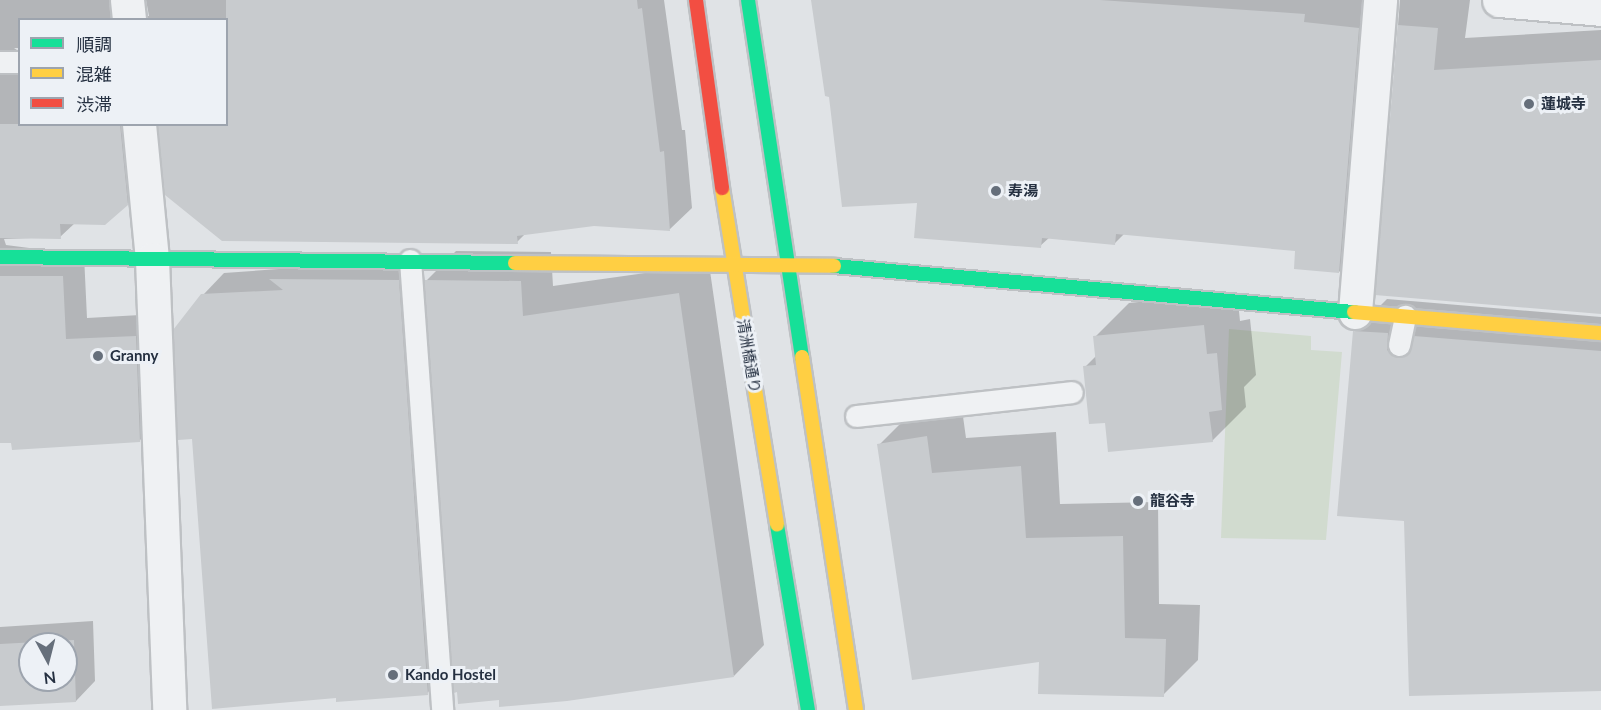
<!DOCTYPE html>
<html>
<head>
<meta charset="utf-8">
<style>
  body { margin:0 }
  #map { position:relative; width:1601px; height:710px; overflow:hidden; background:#e0e3e6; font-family:Lato,"Noto Sans JP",sans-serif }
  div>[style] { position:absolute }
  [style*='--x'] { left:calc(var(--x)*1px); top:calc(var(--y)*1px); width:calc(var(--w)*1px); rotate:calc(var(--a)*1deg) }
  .green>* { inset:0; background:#d1dbcf }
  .shadow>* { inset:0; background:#0003 }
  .building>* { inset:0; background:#c8cbce }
  .roads { filter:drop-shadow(2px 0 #bec1c4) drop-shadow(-2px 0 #bec1c4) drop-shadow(0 2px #bec1c4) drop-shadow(0 -2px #bec1c4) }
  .lane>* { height:21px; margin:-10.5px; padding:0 10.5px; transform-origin:10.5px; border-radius:10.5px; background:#eff1f3 }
  .street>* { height:33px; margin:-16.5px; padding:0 16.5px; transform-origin:16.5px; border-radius:16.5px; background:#eff1f3 }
  .fast>* { height:14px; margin:-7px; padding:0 7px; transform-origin:7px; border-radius:7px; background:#16e098 }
  .slow>* { height:14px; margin:-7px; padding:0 7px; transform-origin:7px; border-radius:7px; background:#ffcf43 }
  .jam>* { height:14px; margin:-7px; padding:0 7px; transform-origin:7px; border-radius:7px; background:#f24e42 }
  .dots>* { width:16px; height:16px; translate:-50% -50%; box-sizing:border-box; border:3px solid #edf1f6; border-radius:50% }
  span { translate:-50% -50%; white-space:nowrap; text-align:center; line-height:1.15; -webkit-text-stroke:6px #edf1f6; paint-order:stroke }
  .poi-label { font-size:15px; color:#253041; font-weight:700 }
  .left { translate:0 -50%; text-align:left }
  .street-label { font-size:15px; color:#253041 }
  .legend { position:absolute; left:18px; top:18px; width:210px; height:108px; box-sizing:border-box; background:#edf1f6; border:2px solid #9da4ae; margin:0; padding:8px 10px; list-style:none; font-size:18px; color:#253041 }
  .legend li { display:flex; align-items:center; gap:12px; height:30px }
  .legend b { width:30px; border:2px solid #9da4ae }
  .north { position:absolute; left:18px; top:632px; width:60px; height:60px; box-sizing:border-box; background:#edf1f6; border:2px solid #9da4ae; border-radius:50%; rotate:173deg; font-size:16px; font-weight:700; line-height:24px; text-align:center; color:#253041 }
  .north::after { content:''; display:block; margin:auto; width:21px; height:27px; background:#666f7b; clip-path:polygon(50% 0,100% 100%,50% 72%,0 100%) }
</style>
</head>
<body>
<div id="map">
  <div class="green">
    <div style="clip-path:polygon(1229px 329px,1311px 336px,1311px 350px,1342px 352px,1326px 540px,1221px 538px)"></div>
  </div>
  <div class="shadow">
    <div style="clip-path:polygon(0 0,134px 0,144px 16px,149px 16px,146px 0,664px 0,682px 130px,685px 130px,692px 208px,670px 229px,594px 225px,526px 233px,517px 242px,226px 124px,226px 20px,20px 20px,20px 48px,14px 48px,20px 52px,20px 124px,144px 124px,149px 182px,127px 204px,75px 223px,60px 237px,4px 239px,6px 245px,84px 255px,87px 318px,158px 314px,161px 419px,139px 441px,0 442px)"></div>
    <div style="clip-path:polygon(813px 0,1390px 0,1371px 239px,1339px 272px,1297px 249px,1124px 234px,1114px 244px,1050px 237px,1040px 246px,919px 201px,830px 95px)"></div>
    <div style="clip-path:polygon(1470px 0,1465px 38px,1601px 30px,1601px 313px,1377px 293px,1400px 0)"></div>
    <div style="clip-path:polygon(456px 251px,551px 252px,553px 286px,709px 264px,764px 645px,734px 676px,426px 281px)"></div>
    <div style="clip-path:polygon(420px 259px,449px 672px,427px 693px,203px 295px,224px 273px)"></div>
    <div style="clip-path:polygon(1237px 292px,1240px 321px,1250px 319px,1256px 375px,1244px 387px,1246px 407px,1212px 441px,1106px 421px,1085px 367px,1097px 355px,1095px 337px,1129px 303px)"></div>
    <div style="clip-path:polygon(1387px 299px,1601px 317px,1601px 690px,1406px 520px,1355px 331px)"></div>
    <div style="clip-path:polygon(961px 402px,966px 438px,1056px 432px,1060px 504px,1158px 502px,1159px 604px,1200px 605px,1198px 660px,1163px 695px,1041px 661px,879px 445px,914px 410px)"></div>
    <div style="clip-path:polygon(evenodd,93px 621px,95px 681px,76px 701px,0 705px,0 627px,93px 621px,30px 644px,66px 644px,66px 680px,30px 680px,30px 644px)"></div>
  </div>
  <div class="building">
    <div style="clip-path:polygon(226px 0,637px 0,638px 9px,642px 8px,660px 152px,664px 151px,670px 231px,594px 226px,517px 236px,518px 244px,222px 241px,165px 195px,158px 124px,226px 124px)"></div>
    <div style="clip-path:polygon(811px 0,1100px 0,1305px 14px,1304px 22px,1359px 28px,1339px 273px,1294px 269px,1295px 251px,1116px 234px,1115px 245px,1042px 238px,1041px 248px,914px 238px,917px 203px,842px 207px,829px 97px,825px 96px)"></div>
    <div style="clip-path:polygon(1398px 25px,1438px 28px,1434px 70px,1601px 60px,1601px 314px,1375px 295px)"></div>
    <div style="clip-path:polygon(0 124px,120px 124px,128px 205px,105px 225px,60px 224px,61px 239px,0 238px)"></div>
    <div style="clip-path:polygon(0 276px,63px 276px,66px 339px,136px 336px,140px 442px,12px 450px,11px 443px,0 443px)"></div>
    <div style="clip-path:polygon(269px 279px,399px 280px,428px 695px,336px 702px,336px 698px,212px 709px,192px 439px,178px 440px,173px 330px,201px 294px,283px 290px)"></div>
    <div style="clip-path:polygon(424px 280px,521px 281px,523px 316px,679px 293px,734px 677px,567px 701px,499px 707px,499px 700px,458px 704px,457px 692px,454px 693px)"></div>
    <div style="clip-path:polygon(1204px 325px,1207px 354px,1217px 353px,1222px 410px,1209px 412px,1213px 442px,1108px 452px,1105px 423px,1089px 424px,1083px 366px,1096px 365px,1093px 336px)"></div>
    <div style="clip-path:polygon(1353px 331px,1388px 333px,1387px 350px,1397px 358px,1409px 353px,1414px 336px,1601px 351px,1601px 691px,1409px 696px,1404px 521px,1337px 516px)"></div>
    <div style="clip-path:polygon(927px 436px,932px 473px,1021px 466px,1026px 538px,1123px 536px,1125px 638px,1166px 639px,1164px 697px,1038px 694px,1039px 662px,912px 680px,877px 444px)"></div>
    <div style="clip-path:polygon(evenodd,74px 640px,76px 702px,0 706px,0 644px,74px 640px,30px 644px,66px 644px,66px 680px,30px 680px,30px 644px)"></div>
  </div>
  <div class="roads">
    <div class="lane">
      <div style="--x:0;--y:62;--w:20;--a:0"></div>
      <div style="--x:410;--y:260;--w:451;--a:85.9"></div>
      <div style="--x:1399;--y:345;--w:30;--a:-78"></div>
      <div style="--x:856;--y:416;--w:217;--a:-6.3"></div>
    </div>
    <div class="street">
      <div style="--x:127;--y:0;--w:20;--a:84"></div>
      <div style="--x:1499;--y:0;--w:102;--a:5"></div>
      <div style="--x:139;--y:124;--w:136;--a:84.5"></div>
      <div style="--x:152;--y:259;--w:451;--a:87.8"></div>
      <div style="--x:1355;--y:312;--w:313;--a:-85.4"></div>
    </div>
    <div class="fast">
      <div style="--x:748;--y:0;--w:361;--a:81.4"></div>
      <div style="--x:0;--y:257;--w:515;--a:0.67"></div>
      <div style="--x:834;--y:266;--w:522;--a:5.06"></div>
      <div style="--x:777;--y:525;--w:188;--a:80.5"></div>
    </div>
    <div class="slow">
      <div style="--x:722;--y:188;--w:341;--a:80.7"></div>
      <div style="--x:515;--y:263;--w:319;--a:0.5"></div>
      <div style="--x:1354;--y:312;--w:248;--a:4.9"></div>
      <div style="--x:802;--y:357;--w:357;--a:81.3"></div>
    </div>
    <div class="jam">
      <div style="--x:696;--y:0;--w:190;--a:82.1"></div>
    </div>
  </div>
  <div class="dots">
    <div style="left:1529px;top:104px;background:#666f7b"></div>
    <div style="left:996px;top:191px;background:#666f7b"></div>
    <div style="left:98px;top:356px;background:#666f7b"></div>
    <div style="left:1138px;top:501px;background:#666f7b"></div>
    <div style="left:393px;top:675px;background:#666f7b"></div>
  </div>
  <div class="poi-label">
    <span class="left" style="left:1541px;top:104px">蓮城寺</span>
    <span class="left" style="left:1008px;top:191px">寿湯</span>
    <span class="left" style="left:110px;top:356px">Granny</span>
    <span class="left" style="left:1150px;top:501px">龍谷寺</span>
    <span class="left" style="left:405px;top:675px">Kando Hostel</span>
  </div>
  <div class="street-label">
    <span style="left:749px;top:356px;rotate:80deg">清洲橋通り</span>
  </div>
  <ul class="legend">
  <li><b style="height:8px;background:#16e098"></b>順調</li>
  <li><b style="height:8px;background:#ffcf43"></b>混雑</li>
  <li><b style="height:8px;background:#f24e42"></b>渋滞</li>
  </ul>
  <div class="north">N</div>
</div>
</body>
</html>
